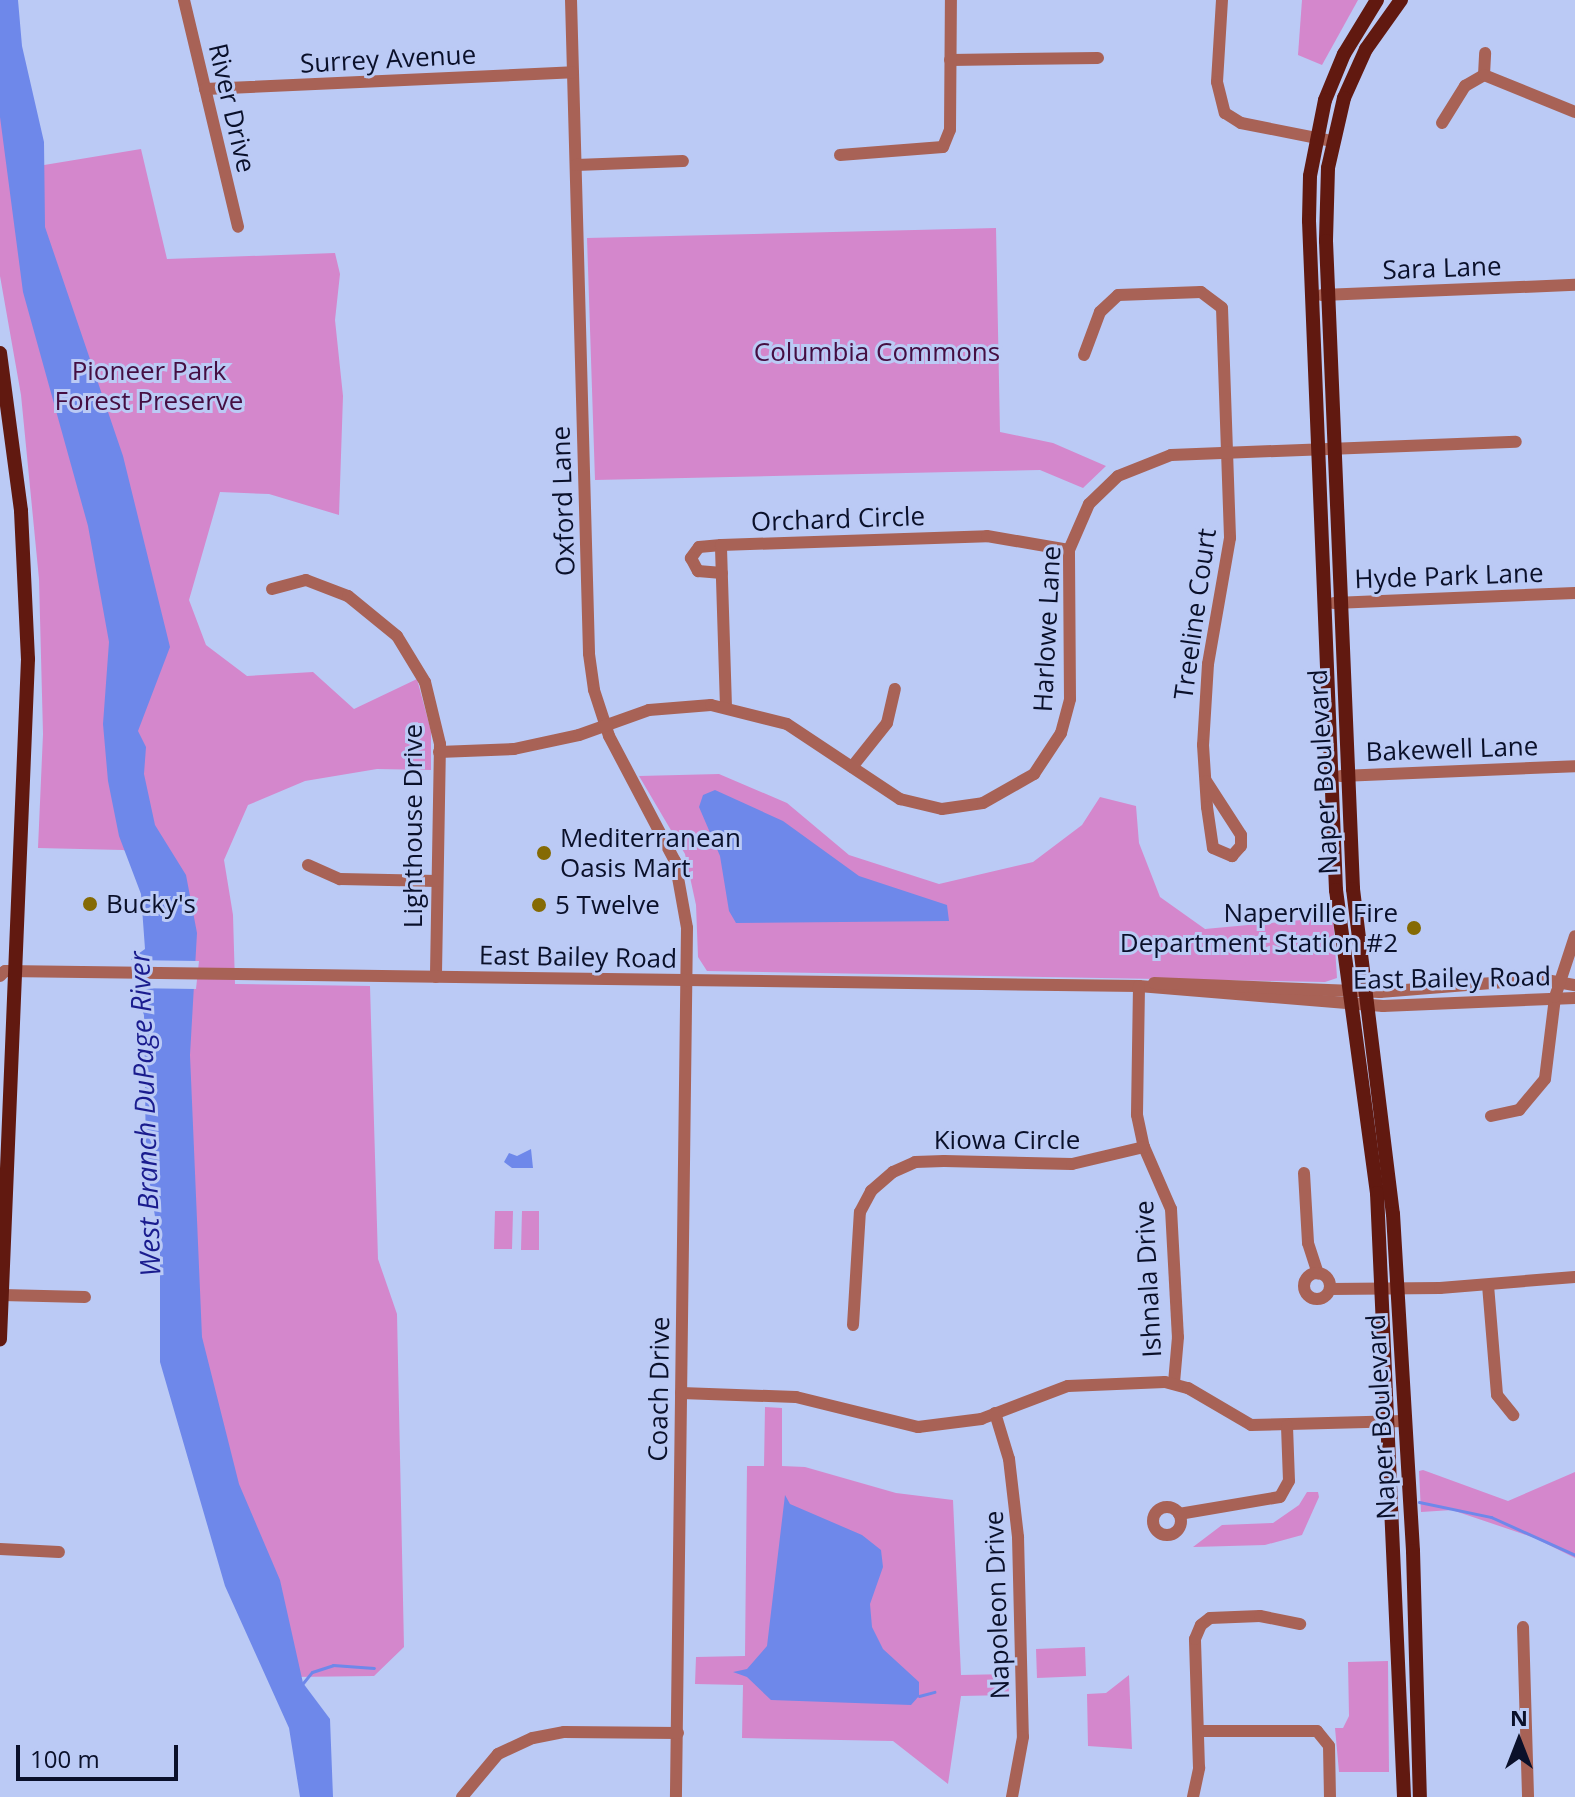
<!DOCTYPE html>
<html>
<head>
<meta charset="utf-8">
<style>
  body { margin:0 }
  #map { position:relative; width:1575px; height:1797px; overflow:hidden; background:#bbcaf5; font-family:"Open Sans",sans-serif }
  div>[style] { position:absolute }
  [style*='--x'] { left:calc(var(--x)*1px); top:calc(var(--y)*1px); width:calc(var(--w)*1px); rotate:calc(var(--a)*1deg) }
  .green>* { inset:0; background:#d487cc }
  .water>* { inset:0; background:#6e88ea }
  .pier>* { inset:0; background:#bbcaf5 }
  .stream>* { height:3px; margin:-1.5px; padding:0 1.5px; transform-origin:1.5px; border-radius:1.5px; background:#6e88ea }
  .minor>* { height:12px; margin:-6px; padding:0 6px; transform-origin:6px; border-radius:6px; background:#a86256 }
  .minor>.ring { margin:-6px; padding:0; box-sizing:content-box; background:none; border:12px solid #a86256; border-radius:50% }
  .major>* { height:14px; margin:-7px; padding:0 7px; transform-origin:7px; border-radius:7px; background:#611910 }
  .dots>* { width:22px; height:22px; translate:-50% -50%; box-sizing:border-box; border:4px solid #bbcaf5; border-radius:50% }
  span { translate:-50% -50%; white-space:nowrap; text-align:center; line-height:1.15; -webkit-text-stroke:6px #bbcaf5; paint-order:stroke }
  .street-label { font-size:26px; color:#0a102a }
  .park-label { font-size:26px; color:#450e42 }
  .poi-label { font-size:26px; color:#0a102a }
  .left { translate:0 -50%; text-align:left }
  .right { translate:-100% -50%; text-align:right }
  .water-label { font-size:28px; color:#1a1c8e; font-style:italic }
  .north { position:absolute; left:1479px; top:1701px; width:80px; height:80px; -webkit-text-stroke:6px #bbcaf5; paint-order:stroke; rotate:0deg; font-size:22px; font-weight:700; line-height:32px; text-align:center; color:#0a102a }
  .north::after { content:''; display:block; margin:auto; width:28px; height:36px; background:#0a102a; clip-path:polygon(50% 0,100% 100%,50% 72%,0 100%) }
  .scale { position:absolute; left:16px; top:1745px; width:162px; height:36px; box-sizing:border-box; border:4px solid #0a102a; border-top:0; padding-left:10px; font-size:24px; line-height:28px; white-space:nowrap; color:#0a102a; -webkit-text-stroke:6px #bbcaf5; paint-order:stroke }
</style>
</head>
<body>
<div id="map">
  <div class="green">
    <div style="clip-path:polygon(0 0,26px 168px,141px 149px,167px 259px,335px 253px,340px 274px,335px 320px,343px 396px,339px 515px,269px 494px,220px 492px,189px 600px,206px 645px,247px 676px,313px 672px,354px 709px,417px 679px,431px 731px,431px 770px,377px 769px,305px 781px,248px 805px,224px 860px,233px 915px,235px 984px,370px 986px,378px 1259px,397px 1314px,404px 1647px,374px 1676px,292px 1677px,199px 1431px,157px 858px,123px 850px,38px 848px,43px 734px,39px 579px,21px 395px,0 276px)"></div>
    <div style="clip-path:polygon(1302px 0,1358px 0,1322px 65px,1298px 55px)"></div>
    <div style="clip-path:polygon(996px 228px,1000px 432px,1053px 443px,1106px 466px,1083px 488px,1040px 470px,595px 480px,587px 238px)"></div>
    <div style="clip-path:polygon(719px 774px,787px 803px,849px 855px,939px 884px,1033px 862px,1082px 825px,1100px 797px,1136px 806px,1139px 843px,1160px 897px,1205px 929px,1333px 917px,1337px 978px,1325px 982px,707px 971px,698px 957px,696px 905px,685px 854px,639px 776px)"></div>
    <div style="clip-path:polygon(495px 1211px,513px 1211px,512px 1249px,494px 1249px)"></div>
    <div style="clip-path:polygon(522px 1211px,539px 1211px,539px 1250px,521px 1250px)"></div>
    <div style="clip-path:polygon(765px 1407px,782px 1408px,782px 1466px,805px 1467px,896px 1493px,953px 1500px,961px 1675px,1008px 1674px,1009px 1695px,961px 1696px,948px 1784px,893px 1741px,742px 1738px,743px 1685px,695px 1684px,696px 1657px,745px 1656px,747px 1466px,764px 1466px)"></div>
    <div style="clip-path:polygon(1423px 1470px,1508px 1501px,1575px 1472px,1575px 1558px,1535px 1538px,1452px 1510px,1421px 1512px,1419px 1471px)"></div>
    <div style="clip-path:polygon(1307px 1492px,1318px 1492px,1319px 1497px,1302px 1535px,1265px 1545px,1193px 1547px,1222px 1525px,1273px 1523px,1299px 1505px)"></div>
    <div style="clip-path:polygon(1085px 1647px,1086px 1676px,1037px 1678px,1036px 1649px)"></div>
    <div style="clip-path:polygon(1388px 1661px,1389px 1772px,1339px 1772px,1335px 1728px,1343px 1728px,1349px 1716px,1348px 1662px)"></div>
    <div style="clip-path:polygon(1129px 1675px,1132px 1749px,1088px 1746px,1087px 1694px,1106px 1693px)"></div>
  </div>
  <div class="water">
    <div style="clip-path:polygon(0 0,18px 0,22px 46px,44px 142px,45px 227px,123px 456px,170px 647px,138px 731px,146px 747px,144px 774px,155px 825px,186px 875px,197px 933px,190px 1055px,202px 1337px,239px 1484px,280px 1580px,303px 1683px,330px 1719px,333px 1797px,300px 1797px,289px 1728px,225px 1586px,160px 1362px,160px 1248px,146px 1160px,144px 1015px,133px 986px,131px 959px,145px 949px,141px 894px,119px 836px,108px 781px,103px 724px,109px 642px,88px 526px,23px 292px,0 117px)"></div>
    <div style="clip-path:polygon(715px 790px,783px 821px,859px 876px,947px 905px,949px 921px,736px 923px,729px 911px,720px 856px,699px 807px,703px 795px)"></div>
    <div style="clip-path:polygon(531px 1149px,533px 1168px,512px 1168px,504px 1162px,509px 1153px,517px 1156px)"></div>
    <div style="clip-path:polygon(785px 1495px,790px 1504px,862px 1535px,881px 1550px,883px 1567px,870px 1604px,872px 1627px,883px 1649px,919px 1682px,919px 1696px,911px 1705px,771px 1700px,747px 1677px,733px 1672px,747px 1669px,767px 1646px)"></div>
  </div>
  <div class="pier">
    <div style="clip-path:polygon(127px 960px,199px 961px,196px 989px,129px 988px)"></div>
  </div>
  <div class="stream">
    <div style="--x:1419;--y:1502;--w:74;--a:11.8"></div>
    <div style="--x:1491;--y:1517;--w:92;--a:24.3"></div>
    <div style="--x:303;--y:1683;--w:14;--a:-51"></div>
    <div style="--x:312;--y:1672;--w:22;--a:-18"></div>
    <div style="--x:333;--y:1665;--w:41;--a:4.2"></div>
    <div style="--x:919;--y:1696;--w:16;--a:-15"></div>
  </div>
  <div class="minor">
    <div style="--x:184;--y:0;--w:233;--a:76.6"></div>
    <div style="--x:571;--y:0;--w:654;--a:88.42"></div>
    <div style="--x:589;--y:654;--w:36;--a:82"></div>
    <div style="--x:594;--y:690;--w:48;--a:71.9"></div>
    <div style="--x:609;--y:736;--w:141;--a:62.2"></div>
    <div style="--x:675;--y:861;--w:68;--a:79.8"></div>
    <div style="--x:687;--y:928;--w:869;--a:90.73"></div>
    <div style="--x:1222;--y:0;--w:82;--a:93.5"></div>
    <div style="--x:1217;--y:82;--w:32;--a:76"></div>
    <div style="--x:1225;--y:113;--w:19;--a:32"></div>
    <div style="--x:1241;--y:123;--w:93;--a:11.2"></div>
    <div style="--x:950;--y:60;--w:148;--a:-0.8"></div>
    <div style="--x:1484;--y:75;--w:22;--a:-87"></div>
    <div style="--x:205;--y:89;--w:368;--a:-2.6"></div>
    <div style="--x:1442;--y:123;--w:44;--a:-58.1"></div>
    <div style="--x:1465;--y:86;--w:22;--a:-30"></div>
    <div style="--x:1484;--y:75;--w:98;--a:22.1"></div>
    <div style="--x:840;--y:155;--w:103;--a:-4.4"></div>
    <div style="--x:943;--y:147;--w:18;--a:-68"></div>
    <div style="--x:950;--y:130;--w:130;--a:-89.6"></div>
    <div style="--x:576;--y:165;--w:107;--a:-2.1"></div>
    <div style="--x:1322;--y:295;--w:253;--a:-2.3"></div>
    <div style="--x:1084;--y:355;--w:46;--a:-69.6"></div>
    <div style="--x:1100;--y:312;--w:25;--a:-43"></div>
    <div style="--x:1118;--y:295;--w:83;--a:-2.1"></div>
    <div style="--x:1201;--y:292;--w:26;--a:37"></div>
    <div style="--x:1222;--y:308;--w:230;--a:88"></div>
    <div style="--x:1230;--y:538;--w:128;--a:99.9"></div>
    <div style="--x:1208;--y:664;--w:81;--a:93.5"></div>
    <div style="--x:1203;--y:745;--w:62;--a:86.3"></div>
    <div style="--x:1207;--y:807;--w:41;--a:81.7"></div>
    <div style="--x:1213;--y:848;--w:21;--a:23"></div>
    <div style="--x:1232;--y:856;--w:13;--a:-48"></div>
    <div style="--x:1241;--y:846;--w:11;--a:-90"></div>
    <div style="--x:1241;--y:835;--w:64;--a:-122.9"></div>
    <div style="--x:721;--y:545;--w:22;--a:175"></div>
    <div style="--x:699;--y:547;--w:14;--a:126"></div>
    <div style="--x:691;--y:558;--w:15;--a:62"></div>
    <div style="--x:698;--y:571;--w:24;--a:5"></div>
    <div style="--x:272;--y:589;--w:35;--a:-15"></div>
    <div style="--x:306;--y:580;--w:45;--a:20.9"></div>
    <div style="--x:348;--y:596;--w:63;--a:39.2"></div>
    <div style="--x:397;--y:636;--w:54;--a:58.7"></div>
    <div style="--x:425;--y:682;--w:64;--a:76.4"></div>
    <div style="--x:440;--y:744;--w:233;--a:91"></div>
    <div style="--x:1334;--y:603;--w:241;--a:-2.4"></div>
    <div style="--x:726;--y:707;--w:162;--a:-91.8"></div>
    <div style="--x:721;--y:545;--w:266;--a:-1.9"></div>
    <div style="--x:987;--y:536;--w:83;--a:9.7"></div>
    <div style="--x:439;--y:752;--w:75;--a:-2.3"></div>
    <div style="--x:514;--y:749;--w:66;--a:-12.2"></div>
    <div style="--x:579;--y:735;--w:74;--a:-19.7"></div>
    <div style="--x:649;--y:710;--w:62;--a:-4.6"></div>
    <div style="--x:711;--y:705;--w:78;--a:14"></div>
    <div style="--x:787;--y:724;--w:136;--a:33.6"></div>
    <div style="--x:900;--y:799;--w:43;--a:13.4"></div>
    <div style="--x:942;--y:809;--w:41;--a:-8.3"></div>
    <div style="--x:983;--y:803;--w:59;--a:-29.6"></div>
    <div style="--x:1034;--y:774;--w:49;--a:-56.6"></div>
    <div style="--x:1061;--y:733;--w:35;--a:-75"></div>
    <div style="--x:1070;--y:699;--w:149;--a:-90.4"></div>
    <div style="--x:1069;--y:550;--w:50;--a:-66.5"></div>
    <div style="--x:1089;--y:504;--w:40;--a:-44"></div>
    <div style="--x:1118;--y:476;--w:57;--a:-21.6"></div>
    <div style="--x:1171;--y:455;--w:345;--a:-2.2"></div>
    <div style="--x:852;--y:767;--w:56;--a:-51.5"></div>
    <div style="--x:887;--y:723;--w:35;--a:-77"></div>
    <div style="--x:1341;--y:776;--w:234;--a:-2.4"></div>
    <div style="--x:308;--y:865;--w:35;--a:24"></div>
    <div style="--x:340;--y:879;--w:97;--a:1.2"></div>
    <div style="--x:0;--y:976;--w:7;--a:-45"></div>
    <div style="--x:5;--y:971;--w:1134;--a:0.76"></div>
    <div style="--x:1139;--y:986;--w:245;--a:4.7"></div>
    <div style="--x:1383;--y:1006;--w:192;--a:-2.4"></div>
    <div style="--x:1154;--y:983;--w:226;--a:2.3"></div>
    <div style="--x:1380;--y:992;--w:161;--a:-4.6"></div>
    <div style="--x:1540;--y:979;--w:36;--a:10"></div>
    <div style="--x:1139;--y:986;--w:129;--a:90.9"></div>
    <div style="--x:1137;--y:1115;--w:33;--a:78"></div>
    <div style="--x:1144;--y:1147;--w:68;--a:66.5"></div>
    <div style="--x:1171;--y:1209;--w:128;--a:86.9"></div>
    <div style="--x:1178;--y:1337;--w:46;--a:95"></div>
    <div style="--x:1491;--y:1116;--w:29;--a:-12"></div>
    <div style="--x:1519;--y:1110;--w:40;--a:-50"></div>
    <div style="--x:1545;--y:1079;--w:83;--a:-83"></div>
    <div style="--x:1555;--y:997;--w:64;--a:-71.8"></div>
    <div style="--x:1304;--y:1173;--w:70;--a:86.7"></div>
    <div style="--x:1308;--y:1243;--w:32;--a:72"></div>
    <div class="ring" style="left:1304px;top:1273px;width:14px;height:14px"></div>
    <div style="--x:1488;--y:1285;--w:110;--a:85.3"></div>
    <div style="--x:1497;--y:1395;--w:26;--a:51"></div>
    <div style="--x:1330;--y:1289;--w:110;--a:-0.5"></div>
    <div style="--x:1440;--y:1288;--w:135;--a:-4.7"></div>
    <div style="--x:2;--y:1295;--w:83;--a:1.4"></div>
    <div style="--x:853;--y:1325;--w:113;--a:-86.5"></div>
    <div style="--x:860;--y:1212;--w:24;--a:-62"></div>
    <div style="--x:871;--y:1191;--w:29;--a:-41"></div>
    <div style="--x:893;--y:1172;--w:24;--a:-24"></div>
    <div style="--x:915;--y:1162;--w:29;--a:-2"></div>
    <div style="--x:944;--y:1161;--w:128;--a:1.3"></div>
    <div style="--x:1072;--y:1164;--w:74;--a:-13.3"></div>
    <div style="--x:681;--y:1393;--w:115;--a:2"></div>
    <div style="--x:796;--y:1397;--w:126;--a:13.8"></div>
    <div style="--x:918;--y:1427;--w:64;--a:-7.2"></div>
    <div style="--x:981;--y:1419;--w:93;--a:-20.8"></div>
    <div style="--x:1068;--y:1386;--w:97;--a:-2.4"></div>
    <div style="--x:1165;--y:1382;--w:24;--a:15"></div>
    <div style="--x:1188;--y:1388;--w:73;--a:30.4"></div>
    <div style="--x:1251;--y:1425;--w:154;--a:-1.5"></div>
    <div style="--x:995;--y:1413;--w:48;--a:73.1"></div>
    <div style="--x:1009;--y:1459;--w:79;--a:83.4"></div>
    <div style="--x:1018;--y:1537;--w:200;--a:88.6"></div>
    <div style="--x:1023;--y:1737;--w:61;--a:100.4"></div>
    <div class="ring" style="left:1153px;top:1507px;width:16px;height:16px"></div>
    <div style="--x:1179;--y:1514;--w:102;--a:-9.6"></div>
    <div style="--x:1280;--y:1497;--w:18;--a:-61"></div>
    <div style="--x:1289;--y:1481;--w:55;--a:-92.1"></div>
    <div style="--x:0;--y:1549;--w:59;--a:2.9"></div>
    <div style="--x:1523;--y:1627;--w:170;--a:88.3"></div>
    <div style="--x:1198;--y:1731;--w:119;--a:0"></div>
    <div style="--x:1317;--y:1731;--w:19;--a:51"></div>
    <div style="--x:1329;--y:1746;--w:51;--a:88.9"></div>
    <div style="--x:462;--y:1797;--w:56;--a:-50.1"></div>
    <div style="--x:498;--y:1754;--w:38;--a:-25"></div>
    <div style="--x:533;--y:1738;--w:32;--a:-11"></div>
    <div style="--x:564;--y:1732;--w:114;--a:0.5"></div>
    <div style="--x:1193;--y:1797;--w:30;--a:-78"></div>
    <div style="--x:1199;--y:1768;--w:129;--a:-91.8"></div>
    <div style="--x:1195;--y:1639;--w:15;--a:-67"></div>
    <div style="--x:1201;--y:1625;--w:11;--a:-38"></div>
    <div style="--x:1210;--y:1618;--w:50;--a:-2.3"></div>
    <div style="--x:1260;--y:1616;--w:41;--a:11.3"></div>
  </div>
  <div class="major">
    <div style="--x:1377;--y:0;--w:63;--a:121.4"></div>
    <div style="--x:1344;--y:54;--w:50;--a:112.4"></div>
    <div style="--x:1325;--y:100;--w:77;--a:101.2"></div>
    <div style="--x:1310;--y:176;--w:45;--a:91.3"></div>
    <div style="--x:1309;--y:221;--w:670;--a:87.69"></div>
    <div style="--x:1336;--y:890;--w:306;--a:82.3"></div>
    <div style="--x:1377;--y:1193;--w:605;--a:87.44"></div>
    <div style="--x:1401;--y:0;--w:60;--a:125.5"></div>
    <div style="--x:1366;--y:49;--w:54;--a:114.2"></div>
    <div style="--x:1344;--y:98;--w:72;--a:102.9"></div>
    <div style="--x:1328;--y:168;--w:73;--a:91.6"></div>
    <div style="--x:1326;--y:241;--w:649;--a:87.61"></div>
    <div style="--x:1353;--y:889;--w:327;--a:83"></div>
    <div style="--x:1393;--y:1214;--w:338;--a:86.6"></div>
    <div style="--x:1413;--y:1551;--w:246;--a:88.4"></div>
    <div style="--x:0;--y:353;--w:159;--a:82.4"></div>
    <div style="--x:21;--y:511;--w:148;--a:87.3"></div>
    <div style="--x:28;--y:659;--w:681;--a:92.36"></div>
  </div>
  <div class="dots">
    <div style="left:544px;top:853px;background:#856a04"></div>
    <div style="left:90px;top:904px;background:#856a04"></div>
    <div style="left:539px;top:905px;background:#856a04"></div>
    <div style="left:1414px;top:928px;background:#856a04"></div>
  </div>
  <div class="street-label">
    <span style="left:388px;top:59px;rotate:-3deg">Surrey Avenue</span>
    <span style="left:232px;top:108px;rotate:77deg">River Drive</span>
    <span style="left:1442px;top:268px;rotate:-2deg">Sara Lane</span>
    <span style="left:563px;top:501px;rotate:-92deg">Oxford Lane</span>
    <span style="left:838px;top:519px;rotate:-2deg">Orchard Circle</span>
    <span style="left:1449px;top:576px;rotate:-2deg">Hyde Park Lane</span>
    <span style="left:1195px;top:614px;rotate:-82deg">Treeline Court</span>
    <span style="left:1047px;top:629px;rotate:-87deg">Harlowe Lane</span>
    <span style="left:1452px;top:749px;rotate:-2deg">Bakewell Lane</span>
    <span style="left:1323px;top:772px;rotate:-93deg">Naper Boulevard</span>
    <span style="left:413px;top:826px;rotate:-90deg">Lighthouse Drive</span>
    <span style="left:578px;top:957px;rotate:1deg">East Bailey Road</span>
    <span style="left:1452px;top:978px;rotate:-1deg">East Bailey Road</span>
    <span style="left:1007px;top:1140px">Kiowa Circle</span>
    <span style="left:1148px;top:1279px;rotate:-93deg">Ishnala Drive</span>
    <span style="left:659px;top:1389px;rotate:-89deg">Coach Drive</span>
    <span style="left:1381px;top:1417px;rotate:-93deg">Naper Boulevard</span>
    <span style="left:997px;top:1605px;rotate:-92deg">Napoleon Drive</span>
  </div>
  <div class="park-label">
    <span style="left:877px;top:352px">Columbia Commons</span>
    <span style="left:149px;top:386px">Pioneer Park<br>Forest Preserve</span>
  </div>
  <div class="poi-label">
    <span class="left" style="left:560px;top:853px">Mediterranean<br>Oasis Mart</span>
    <span class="left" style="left:106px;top:904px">Bucky's</span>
    <span class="left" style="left:555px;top:905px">5 Twelve</span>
    <span class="right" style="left:1398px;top:928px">Naperville Fire<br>Department Station #2</span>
  </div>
  <div class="water-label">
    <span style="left:144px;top:1114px;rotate:-92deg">West Branch DuPage River</span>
  </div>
  <div class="north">N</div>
  <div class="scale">100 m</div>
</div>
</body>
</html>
